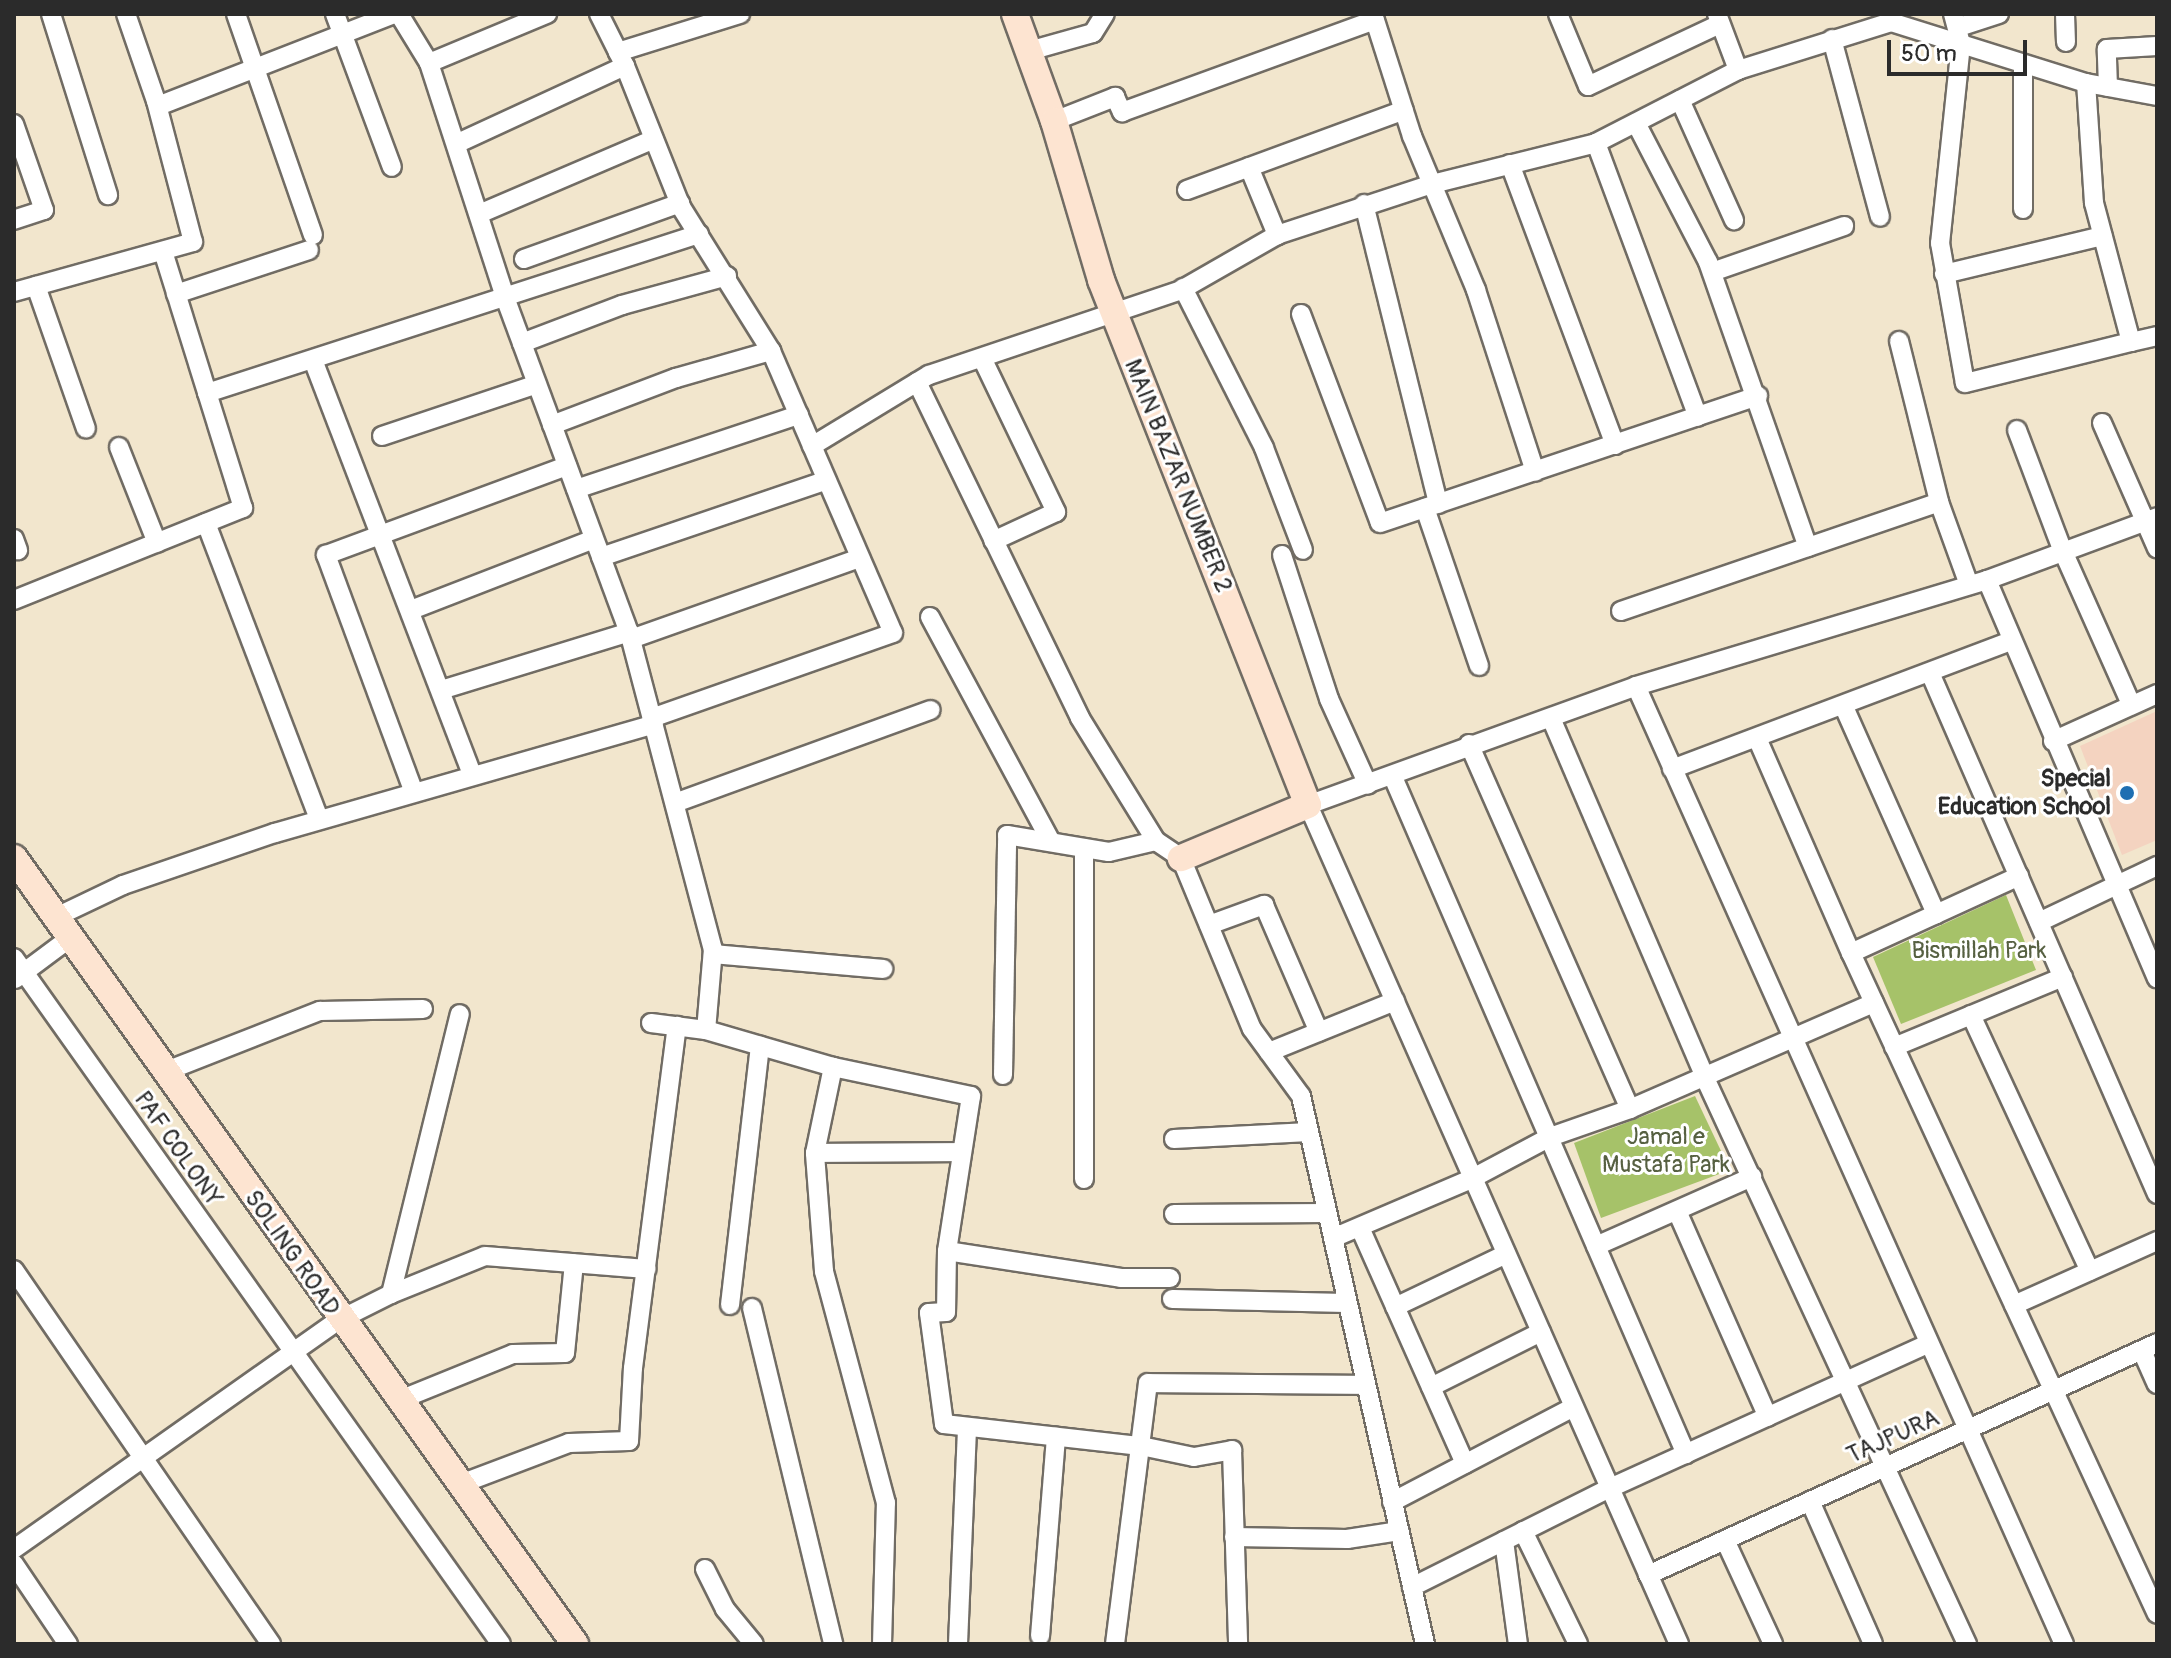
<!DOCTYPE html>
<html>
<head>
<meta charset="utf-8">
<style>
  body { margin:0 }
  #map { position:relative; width:2171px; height:1658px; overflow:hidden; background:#f2e6cd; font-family:Pangolin,sans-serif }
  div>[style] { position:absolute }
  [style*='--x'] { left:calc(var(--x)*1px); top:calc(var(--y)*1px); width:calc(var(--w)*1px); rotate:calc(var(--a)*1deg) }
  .built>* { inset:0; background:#f4d3c0 }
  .green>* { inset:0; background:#a6c269 }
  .roads { filter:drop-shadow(2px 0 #716c64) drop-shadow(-2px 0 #716c64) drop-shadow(0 2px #716c64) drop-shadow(0 -2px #716c64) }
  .street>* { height:18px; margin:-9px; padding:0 9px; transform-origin:9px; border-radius:9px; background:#fff }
  .secondary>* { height:26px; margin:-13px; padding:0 13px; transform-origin:13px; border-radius:13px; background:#fde4d1 }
  .dots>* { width:22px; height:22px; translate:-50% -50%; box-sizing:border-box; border:4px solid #fff; border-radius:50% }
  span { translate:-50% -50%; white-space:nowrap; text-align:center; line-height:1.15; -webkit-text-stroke:6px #fff; paint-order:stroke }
  .street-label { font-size:24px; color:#2b2b2b }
  .poi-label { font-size:24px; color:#2b2b2b; font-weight:700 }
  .right { translate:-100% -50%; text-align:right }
  .park-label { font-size:24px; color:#566041 }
  .frame { position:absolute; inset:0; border:16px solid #2b2b2b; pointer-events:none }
  .scale { position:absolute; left:1887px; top:40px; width:140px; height:36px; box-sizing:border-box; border:4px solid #2b2b2b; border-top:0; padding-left:10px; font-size:24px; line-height:28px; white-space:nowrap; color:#2b2b2b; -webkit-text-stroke:6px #fff; paint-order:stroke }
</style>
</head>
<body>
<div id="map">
  <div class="built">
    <div style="clip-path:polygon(2157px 711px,2157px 840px,2122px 855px,2080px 746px)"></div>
  </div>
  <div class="green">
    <div style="clip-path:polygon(2006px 895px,2036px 970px,1901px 1024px,1873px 957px)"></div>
    <div style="clip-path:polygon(1695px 1096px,1730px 1170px,1601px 1218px,1574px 1143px)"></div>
  </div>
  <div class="roads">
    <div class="street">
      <div style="--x:51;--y:14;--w:190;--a:72.5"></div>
      <div style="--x:236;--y:14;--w:234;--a:70.8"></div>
      <div style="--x:335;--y:14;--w:163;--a:69.6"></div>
      <div style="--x:399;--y:14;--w:57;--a:58.5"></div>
      <div style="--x:429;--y:63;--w:249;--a:72"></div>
      <div style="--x:506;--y:300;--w:354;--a:69.7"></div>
      <div style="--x:629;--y:632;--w:328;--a:75.2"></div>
      <div style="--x:713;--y:949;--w:81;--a:94.9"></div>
      <div style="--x:599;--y:14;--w:42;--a:63.4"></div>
      <div style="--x:1373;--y:14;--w:128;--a:72.3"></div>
      <div style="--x:1412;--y:136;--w:167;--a:67.4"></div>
      <div style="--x:1476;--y:290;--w:191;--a:72"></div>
      <div style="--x:1558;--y:14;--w:78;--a:67.4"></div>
      <div style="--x:1588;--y:86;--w:146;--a:-25.2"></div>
      <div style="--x:1717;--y:14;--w:60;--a:69.4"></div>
      <div style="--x:1953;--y:14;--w:31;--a:75"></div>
      <div style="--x:1961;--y:44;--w:200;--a:96"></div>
      <div style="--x:1940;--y:243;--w:142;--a:79.9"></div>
      <div style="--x:1965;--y:383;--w:171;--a:-13.9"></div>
      <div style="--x:2131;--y:342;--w:144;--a:-104.9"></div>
      <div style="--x:2094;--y:203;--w:120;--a:-93.8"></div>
      <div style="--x:2065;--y:14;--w:28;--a:88"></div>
      <div style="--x:1959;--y:27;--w:42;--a:-18"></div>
      <div style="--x:1832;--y:39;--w:184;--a:74.9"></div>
      <div style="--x:1029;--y:51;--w:66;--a:-15.7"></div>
      <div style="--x:1093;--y:33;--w:22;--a:-58"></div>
      <div style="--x:429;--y:63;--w:128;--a:-22.6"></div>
      <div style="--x:2023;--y:64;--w:145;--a:90"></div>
      <div style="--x:625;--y:66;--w:152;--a:68.3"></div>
      <div style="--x:681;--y:207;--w:170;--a:58"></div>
      <div style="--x:771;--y:351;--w:307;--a:66.6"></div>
      <div style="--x:893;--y:633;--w:256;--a:160.6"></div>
      <div style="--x:2108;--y:87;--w:38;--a:-92"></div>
      <div style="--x:2107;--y:49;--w:50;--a:-3.4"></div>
      <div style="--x:1680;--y:100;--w:132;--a:65.8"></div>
      <div style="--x:158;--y:106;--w:253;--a:-21.3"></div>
      <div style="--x:1054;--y:121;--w:66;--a:-21.5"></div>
      <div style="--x:1115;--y:97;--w:17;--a:65"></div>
      <div style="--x:1122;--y:112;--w:269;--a:-20"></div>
      <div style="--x:1636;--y:123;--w:157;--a:62.6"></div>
      <div style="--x:1708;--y:262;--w:302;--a:70.7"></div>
      <div style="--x:14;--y:124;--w:91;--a:70.8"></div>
      <div style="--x:44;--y:210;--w:32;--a:162"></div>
      <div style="--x:458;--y:143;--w:184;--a:-24.8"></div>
      <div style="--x:625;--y:66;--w:16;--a:-117"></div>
      <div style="--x:618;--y:52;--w:128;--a:-17.3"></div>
      <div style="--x:1596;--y:143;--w:292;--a:69.6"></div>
      <div style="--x:1510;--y:164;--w:300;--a:69.5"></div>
      <div style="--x:1249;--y:167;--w:74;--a:67.6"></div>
      <div style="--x:1187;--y:190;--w:231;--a:-20.2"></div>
      <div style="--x:1364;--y:204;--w:309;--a:76.1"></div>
      <div style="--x:479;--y:214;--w:190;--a:-23.2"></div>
      <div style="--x:524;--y:259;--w:166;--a:-19.7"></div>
      <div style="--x:1712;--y:272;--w:140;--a:-19.2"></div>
      <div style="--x:1944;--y:274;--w:163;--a:-13.5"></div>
      <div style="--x:36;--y:286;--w:151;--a:70.7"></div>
      <div style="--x:1183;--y:288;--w:179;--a:63.1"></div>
      <div style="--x:1264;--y:448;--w:109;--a:69.1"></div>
      <div style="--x:14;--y:292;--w:186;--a:-15.6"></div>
      <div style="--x:193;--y:242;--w:146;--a:-104.7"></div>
      <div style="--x:156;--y:101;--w:92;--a:-109"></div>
      <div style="--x:176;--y:294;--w:140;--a:-18.3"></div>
      <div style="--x:1301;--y:314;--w:223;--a:69.3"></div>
      <div style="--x:1380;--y:523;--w:399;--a:-18.6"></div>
      <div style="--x:1899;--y:341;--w:166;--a:76"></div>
      <div style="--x:2131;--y:342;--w:27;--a:-13"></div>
      <div style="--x:522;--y:343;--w:107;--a:-20.8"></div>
      <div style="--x:622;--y:305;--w:109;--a:-15.4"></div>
      <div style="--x:982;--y:358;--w:171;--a:64.3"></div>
      <div style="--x:1056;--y:512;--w:69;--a:155.3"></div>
      <div style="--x:313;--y:360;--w:443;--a:69"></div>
      <div style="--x:917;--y:382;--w:373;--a:64.1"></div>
      <div style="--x:1080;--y:718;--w:145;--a:58.3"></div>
      <div style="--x:1156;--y:841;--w:30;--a:34"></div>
      <div style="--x:1181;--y:858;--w:185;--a:67.5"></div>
      <div style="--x:1252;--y:1029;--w:83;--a:53.8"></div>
      <div style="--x:1301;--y:1096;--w:562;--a:77.25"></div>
      <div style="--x:207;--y:393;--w:517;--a:-17.91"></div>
      <div style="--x:2102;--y:423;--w:137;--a:66.3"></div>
      <div style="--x:552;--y:425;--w:133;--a:-20.8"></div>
      <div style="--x:676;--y:378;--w:99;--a:-15.9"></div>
      <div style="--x:2017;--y:430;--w:127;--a:69.3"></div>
      <div style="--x:2062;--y:549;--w:170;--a:66"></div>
      <div style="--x:382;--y:436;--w:163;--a:-18.5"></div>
      <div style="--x:812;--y:446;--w:137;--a:-31.3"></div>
      <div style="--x:929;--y:375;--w:266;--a:-18.6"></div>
      <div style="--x:1181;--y:290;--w:111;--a:-29.8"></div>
      <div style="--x:1277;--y:235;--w:163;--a:-18.2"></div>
      <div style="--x:1432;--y:184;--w:169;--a:-14"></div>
      <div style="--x:1596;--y:143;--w:160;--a:-27.2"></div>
      <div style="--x:1738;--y:70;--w:160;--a:-17.4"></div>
      <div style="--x:1891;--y:22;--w:204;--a:17.4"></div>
      <div style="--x:2086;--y:83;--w:72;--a:10.4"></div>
      <div style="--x:119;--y:447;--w:103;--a:68.4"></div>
      <div style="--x:576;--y:489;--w:235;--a:-18.4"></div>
      <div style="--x:1425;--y:508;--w:167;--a:71.1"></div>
      <div style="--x:206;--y:523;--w:317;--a:69.1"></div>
      <div style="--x:14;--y:539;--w:12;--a:70"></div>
      <div style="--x:1282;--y:555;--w:151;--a:71.9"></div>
      <div style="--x:1329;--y:699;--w:94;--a:65.6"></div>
      <div style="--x:601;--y:557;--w:236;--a:-18.8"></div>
      <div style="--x:1987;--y:580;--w:433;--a:66.9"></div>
      <div style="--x:14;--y:600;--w:247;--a:-21.9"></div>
      <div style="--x:243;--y:508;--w:269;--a:-107.3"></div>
      <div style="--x:411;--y:610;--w:196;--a:-21.2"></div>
      <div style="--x:1621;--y:611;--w:336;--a:-18.9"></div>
      <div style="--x:1939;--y:502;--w:88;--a:70.1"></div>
      <div style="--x:930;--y:617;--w:255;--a:61.7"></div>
      <div style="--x:631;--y:639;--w:240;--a:-19.5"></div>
      <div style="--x:1931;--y:675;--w:566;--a:66.47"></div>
      <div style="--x:1636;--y:686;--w:1049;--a:65.93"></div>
      <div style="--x:441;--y:690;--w:197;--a:-17.1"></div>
      <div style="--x:1844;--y:707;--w:227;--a:66"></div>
      <div style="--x:1551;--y:718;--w:392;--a:66.8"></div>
      <div style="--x:1705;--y:1078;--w:624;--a:65.16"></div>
      <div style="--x:1757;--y:738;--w:235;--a:66.4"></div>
      <div style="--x:1851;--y:953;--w:728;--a:65.16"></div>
      <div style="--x:2053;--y:741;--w:114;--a:-24.3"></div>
      <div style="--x:1469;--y:744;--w:399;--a:66.2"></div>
      <div style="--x:1672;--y:769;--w:362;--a:-20.7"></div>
      <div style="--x:1393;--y:777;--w:738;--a:66.6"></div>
      <div style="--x:413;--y:790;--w:251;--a:-110.3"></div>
      <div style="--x:326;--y:555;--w:257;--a:-20.3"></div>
      <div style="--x:675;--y:803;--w:272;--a:-20"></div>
      <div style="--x:56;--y:917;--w:74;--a:-25.5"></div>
      <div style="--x:123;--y:885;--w:161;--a:-18.9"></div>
      <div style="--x:275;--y:833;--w:394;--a:-16"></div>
      <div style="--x:2039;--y:922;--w:131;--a:-25.4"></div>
      <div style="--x:1209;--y:925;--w:59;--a:-20"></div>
      <div style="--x:1264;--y:905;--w:138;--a:66.6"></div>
      <div style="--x:1851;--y:953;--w:185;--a:-24.6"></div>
      <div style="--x:713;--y:954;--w:171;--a:5"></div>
      <div style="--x:14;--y:958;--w:841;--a:54.63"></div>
      <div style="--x:15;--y:979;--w:69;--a:-36.7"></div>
      <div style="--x:1971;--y:1015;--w:282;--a:65.1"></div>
      <div style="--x:651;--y:1023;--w:55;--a:7.3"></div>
      <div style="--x:706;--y:1030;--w:132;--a:16.2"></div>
      <div style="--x:1894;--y:1047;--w:183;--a:-22.5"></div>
      <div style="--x:1269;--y:1052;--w:136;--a:-22"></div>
      <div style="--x:164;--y:1072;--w:168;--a:-21.4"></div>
      <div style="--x:320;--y:1011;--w:103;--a:-1.1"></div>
      <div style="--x:1003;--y:1075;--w:240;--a:-89"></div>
      <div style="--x:1007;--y:835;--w:103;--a:9.5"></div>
      <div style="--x:1109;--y:852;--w:48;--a:-13.2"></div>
      <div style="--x:1174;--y:1139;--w:135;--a:-3"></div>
      <div style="--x:815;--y:1153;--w:147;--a:-0.4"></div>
      <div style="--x:1084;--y:1179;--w:331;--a:-90"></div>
      <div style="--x:1677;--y:1211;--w:225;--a:66.2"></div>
      <div style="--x:1174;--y:1214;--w:153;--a:-0.4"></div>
      <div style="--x:1361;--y:1230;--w:256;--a:66"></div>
      <div style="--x:1333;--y:1238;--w:150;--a:-23.1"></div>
      <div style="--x:1471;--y:1179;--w:89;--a:-28"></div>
      <div style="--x:1550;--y:1137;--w:85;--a:-19.3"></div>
      <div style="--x:1630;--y:1109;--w:266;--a:-23.5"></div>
      <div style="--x:1596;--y:1246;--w:171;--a:-23.9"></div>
      <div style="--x:947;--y:1251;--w:176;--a:8.8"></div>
      <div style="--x:1121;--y:1278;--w:49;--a:0"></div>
      <div style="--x:14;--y:1270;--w:454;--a:55.5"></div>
      <div style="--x:391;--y:1294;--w:288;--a:-76.2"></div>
      <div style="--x:1172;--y:1299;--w:175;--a:1.3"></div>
      <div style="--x:730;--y:1305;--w:261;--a:-83.4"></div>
      <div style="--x:2014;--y:1305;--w:157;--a:-24.1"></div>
      <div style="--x:1395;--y:1307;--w:123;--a:-25.5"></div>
      <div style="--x:752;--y:1308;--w:346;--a:76.4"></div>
      <div style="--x:2142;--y:1351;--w:36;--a:66"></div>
      <div style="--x:1431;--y:1387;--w:123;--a:-26.6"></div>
      <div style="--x:397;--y:1401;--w:125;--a:-22.1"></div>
      <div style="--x:513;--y:1354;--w:52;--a:-1.1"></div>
      <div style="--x:565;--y:1353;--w:90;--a:-84.3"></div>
      <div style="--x:458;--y:1485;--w:119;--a:-20.7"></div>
      <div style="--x:569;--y:1443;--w:60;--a:-1.9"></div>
      <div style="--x:629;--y:1441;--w:73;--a:-86.9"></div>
      <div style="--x:633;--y:1368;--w:345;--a:-82.7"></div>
      <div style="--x:1810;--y:1501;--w:156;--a:66.2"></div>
      <div style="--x:1392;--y:1502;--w:205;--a:-27.6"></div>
      <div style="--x:1523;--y:1531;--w:126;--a:64"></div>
      <div style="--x:1234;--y:1537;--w:113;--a:1"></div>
      <div style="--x:1347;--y:1539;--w:53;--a:-8.7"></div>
      <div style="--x:1725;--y:1540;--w:115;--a:65.2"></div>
      <div style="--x:1504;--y:1541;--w:104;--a:82.3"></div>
      <div style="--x:14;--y:1549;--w:398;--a:-35.2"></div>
      <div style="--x:339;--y:1320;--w:58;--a:-26.6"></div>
      <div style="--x:391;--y:1294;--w:101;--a:-22"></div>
      <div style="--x:485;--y:1256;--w:162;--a:4.6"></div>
      <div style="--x:14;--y:1564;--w:97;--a:56"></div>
      <div style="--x:705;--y:1569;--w:45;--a:63.4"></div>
      <div style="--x:725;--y:1609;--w:45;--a:50.4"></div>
      <div style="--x:1648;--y:1575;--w:559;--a:-24.5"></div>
      <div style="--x:1412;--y:1587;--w:221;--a:-26.6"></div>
      <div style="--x:1610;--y:1488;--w:349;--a:-24.4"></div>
      <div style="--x:1040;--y:1636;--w:200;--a:-85.4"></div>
      <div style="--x:882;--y:1644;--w:141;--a:-88.4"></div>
      <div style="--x:886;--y:1503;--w:240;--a:-105"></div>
      <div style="--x:824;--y:1271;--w:118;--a:-94.4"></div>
      <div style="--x:815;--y:1153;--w:88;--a:-78.2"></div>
      <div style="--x:833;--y:1067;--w:141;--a:11.9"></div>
      <div style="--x:971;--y:1096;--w:157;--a:98.8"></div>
      <div style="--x:947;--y:1251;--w:61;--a:90.9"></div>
      <div style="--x:946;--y:1312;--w:17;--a:177"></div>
      <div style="--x:929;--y:1313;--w:112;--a:82.3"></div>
      <div style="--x:944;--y:1424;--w:198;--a:6.4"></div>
      <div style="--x:1141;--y:1446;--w:54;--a:11.7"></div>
      <div style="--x:1194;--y:1457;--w:39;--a:-10"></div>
      <div style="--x:1232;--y:1450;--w:194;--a:88.2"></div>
      <div style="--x:958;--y:1644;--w:217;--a:-87.6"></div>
      <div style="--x:1115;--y:1644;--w:263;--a:-82.8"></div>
      <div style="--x:1148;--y:1383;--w:218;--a:0.5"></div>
      <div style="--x:1679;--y:1644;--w:917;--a:-113.85"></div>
      <div style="--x:1308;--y:805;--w:349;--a:-19.9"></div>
      <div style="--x:1636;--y:686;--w:367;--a:-16.8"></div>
      <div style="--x:1987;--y:580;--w:181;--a:-20.3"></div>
    </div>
    <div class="secondary">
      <div style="--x:1015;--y:14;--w:114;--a:70"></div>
      <div style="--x:1054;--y:121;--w:166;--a:73.5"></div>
      <div style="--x:1101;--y:280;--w:564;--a:68.48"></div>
      <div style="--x:1308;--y:805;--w:138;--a:157.3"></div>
      <div style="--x:14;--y:858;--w:966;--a:54.48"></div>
    </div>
  </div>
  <div class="dots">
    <div style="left:2127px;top:793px;background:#1f6fb2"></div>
  </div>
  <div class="street-label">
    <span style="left:1178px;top:476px;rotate:68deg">MAIN BAZAR NUMBER 2</span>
    <span style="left:178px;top:1149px;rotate:55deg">PAF COLONY</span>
    <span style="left:292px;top:1253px;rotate:55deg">SOLING ROAD</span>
    <span style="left:1893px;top:1437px;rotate:-24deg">TAJPURA</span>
  </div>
  <div class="poi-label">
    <span class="right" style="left:2111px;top:793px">Special<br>Education School</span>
  </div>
  <div class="park-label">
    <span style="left:1979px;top:951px">Bismillah Park</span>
    <span style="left:1666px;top:1151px">Jamal e<br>Mustafa Park</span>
  </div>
  <div class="frame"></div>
  <div class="scale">50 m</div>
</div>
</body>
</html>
